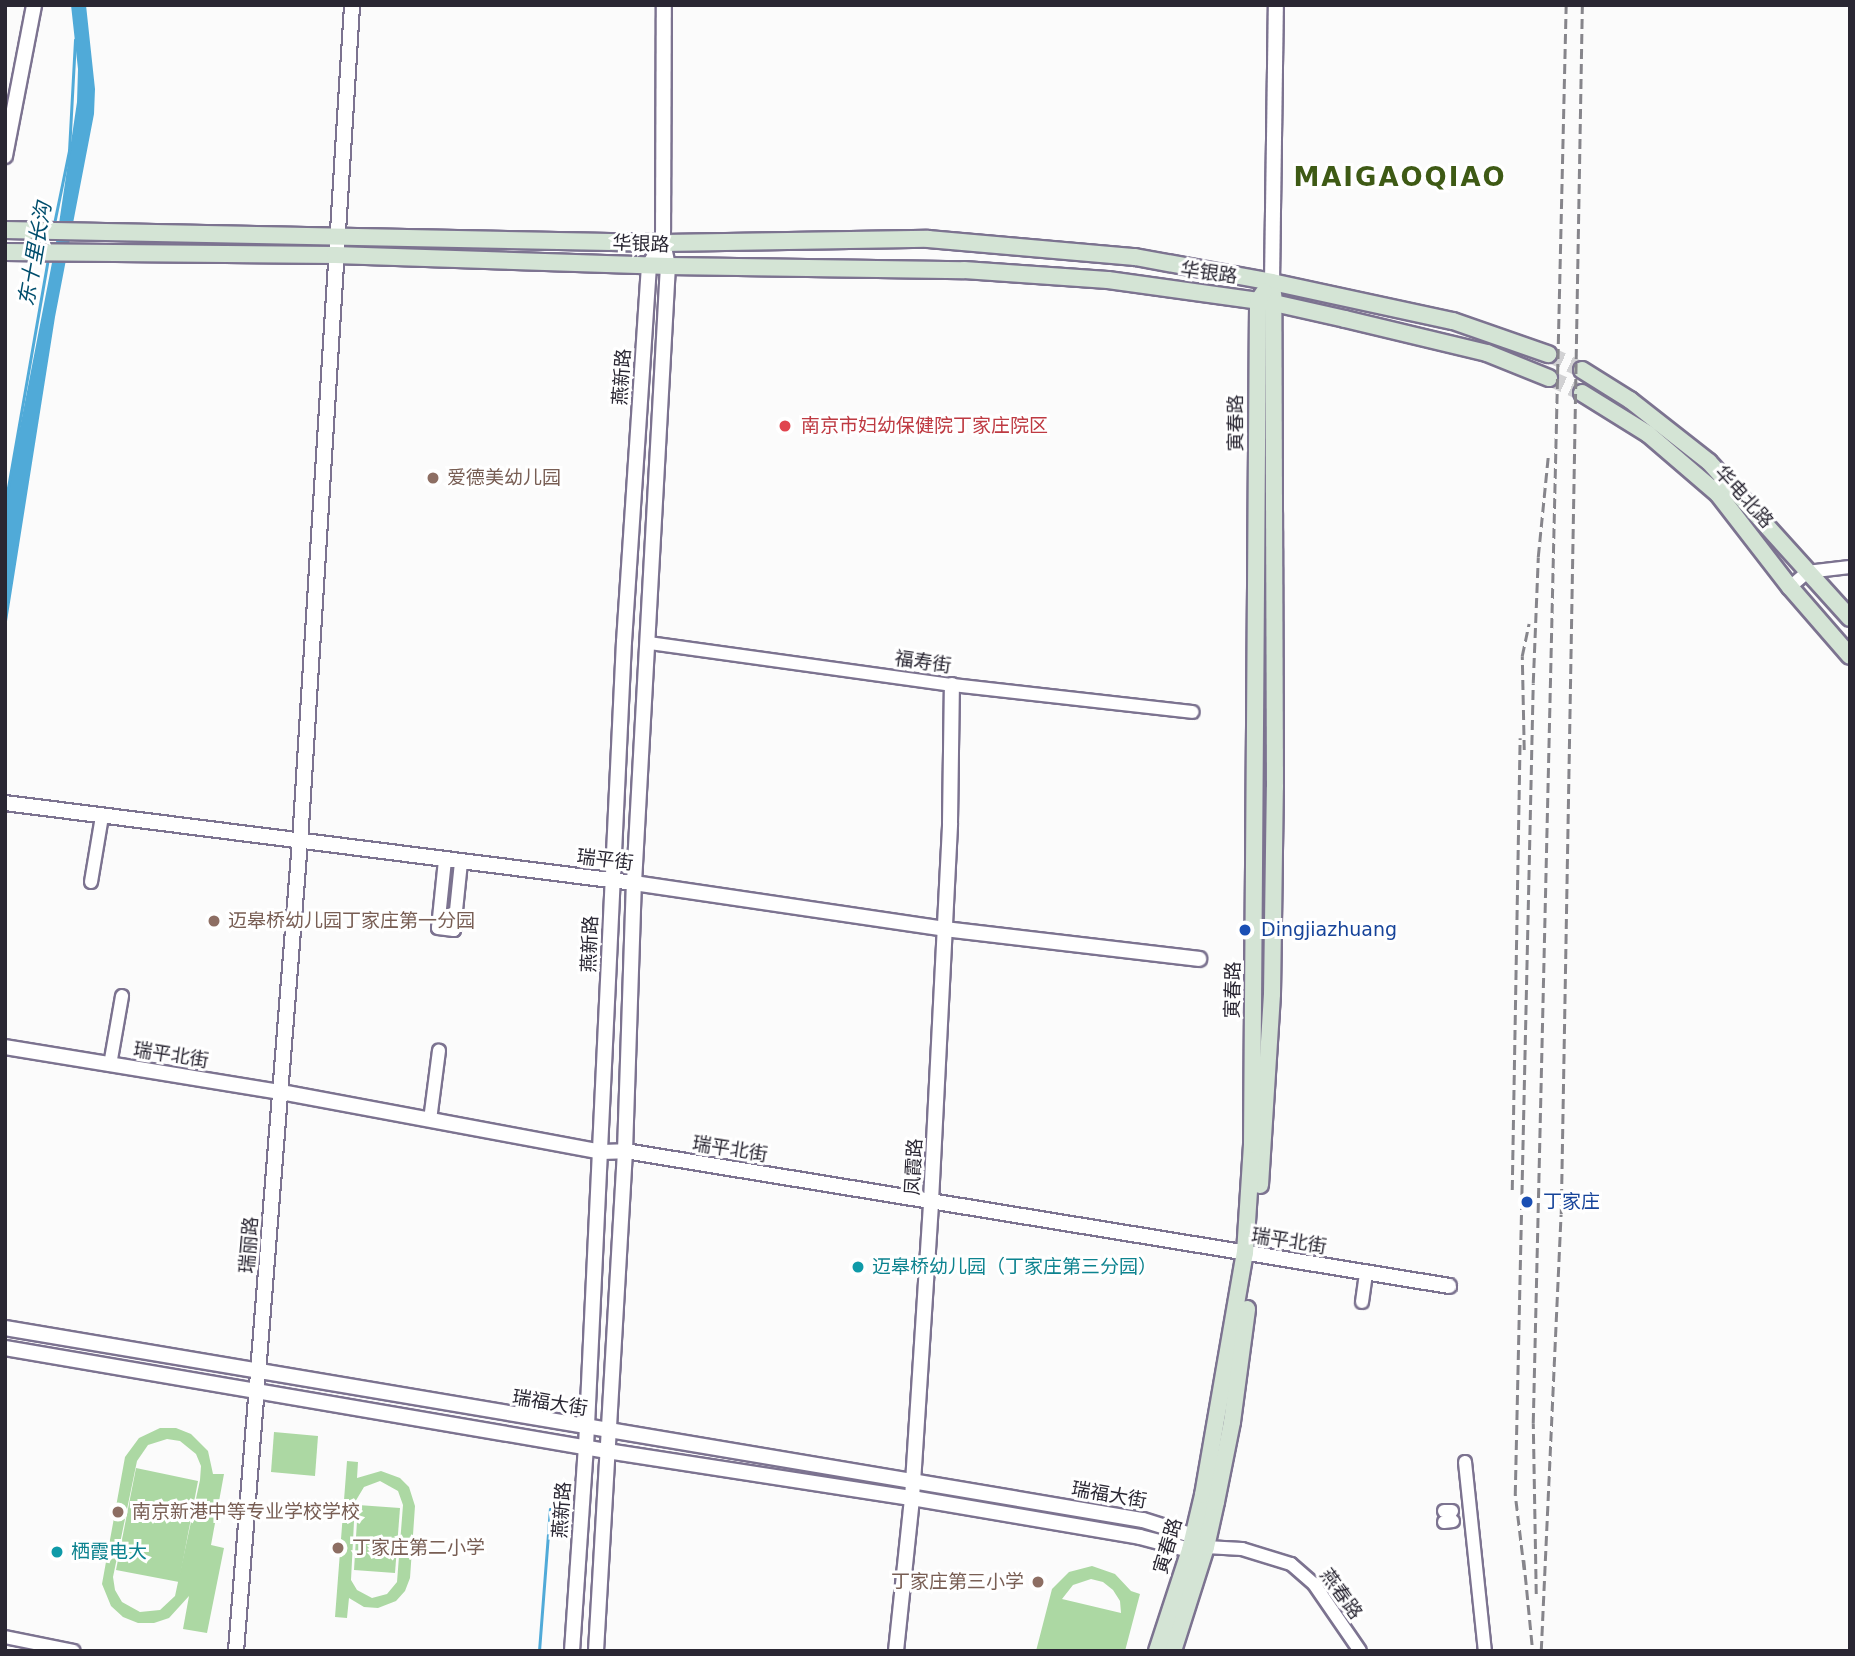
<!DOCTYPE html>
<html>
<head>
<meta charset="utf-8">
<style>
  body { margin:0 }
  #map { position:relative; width:1855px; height:1656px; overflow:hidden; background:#fbfbfb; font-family:"DejaVu Sans","Noto Sans SC",sans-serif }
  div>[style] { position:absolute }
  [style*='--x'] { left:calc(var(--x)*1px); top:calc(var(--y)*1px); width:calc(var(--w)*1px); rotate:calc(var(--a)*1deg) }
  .green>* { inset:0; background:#acd8a3 }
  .water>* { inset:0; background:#50aad8 }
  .stream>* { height:2.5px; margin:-1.25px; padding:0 1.25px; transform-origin:1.25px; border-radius:1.25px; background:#50aad8 }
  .secondary-tunnel>* { height:16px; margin-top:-8px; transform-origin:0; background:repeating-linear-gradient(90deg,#d1d1d3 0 16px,transparent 0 24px) }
  .roads { filter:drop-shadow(2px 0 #7c7390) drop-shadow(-2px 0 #7c7390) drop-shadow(0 2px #7c7390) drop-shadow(0 -2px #7c7390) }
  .minor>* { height:12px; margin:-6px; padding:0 6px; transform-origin:6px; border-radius:6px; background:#fff }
  .tertiary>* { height:14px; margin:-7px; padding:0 7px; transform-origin:7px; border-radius:7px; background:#fff }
  .secondary>* { height:16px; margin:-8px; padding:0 8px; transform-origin:8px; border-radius:8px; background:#d4e4d5 }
  .rail>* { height:2.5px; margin-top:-1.25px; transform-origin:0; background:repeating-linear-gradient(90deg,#86858b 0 10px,transparent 0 15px) }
  .dots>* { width:19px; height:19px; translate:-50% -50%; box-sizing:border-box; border:4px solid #fff; border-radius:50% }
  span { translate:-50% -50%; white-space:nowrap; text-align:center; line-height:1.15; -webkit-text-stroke:6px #fff; paint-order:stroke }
  .street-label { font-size:19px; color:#2a2733 }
  .health-label { font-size:19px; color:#be3a42 }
  .left { translate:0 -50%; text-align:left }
  .education-label { font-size:19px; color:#785e54 }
  .right { translate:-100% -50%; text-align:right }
  .transit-label { font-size:19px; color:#164399 }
  .culture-label { font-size:19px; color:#0d838f }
  .water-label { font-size:21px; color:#004e6d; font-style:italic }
  .district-label { font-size:26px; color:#3e5a15; font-weight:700; letter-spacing:2px }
  .frame { position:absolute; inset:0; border:7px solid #2a2733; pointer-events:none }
</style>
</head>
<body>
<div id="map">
  <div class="green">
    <div style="clip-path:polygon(evenodd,160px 1428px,176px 1428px,191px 1434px,208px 1451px,213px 1474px,224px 1474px,211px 1545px,224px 1548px,207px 1633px,183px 1629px,189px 1596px,169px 1618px,154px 1623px,138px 1623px,123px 1617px,111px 1606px,102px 1584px,125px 1457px,139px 1438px,160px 1428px,167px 1439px,180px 1441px,196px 1454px,201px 1466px,200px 1480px,175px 1596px,160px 1610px,140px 1612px,122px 1602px,115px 1590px,113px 1577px,137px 1461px,148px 1445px,167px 1439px)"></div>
    <div style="clip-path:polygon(274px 1432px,318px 1436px,315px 1476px,271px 1472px)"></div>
    <div style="clip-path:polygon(evenodd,347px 1461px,358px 1462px,357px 1478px,381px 1471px,400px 1478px,409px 1487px,415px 1506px,410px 1578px,405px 1591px,396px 1601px,378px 1608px,364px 1607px,349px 1598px,347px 1618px,335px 1617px,347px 1461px,380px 1481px,398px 1491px,403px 1505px,397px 1582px,387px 1594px,372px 1598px,357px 1590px,351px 1580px,355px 1502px,364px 1487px,380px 1481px)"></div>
    <div style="clip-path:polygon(136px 1468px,198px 1481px,179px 1582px,116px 1570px)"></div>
    <div style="clip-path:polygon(358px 1505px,400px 1508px,395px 1573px,354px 1570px)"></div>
    <div style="clip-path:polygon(evenodd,1092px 1566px,1115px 1574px,1131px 1591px,1140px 1594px,1125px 1651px,1036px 1651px,1052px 1589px,1069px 1572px,1092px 1566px,1091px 1579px,1103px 1582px,1113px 1590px,1120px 1601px,1121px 1613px,1062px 1599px,1073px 1585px,1091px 1579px)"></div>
  </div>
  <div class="water">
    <div style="clip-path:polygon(71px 5px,86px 5px,95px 89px,94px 114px,55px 317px,5px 634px,5px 505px,57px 237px,77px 102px,78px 69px)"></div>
  </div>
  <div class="stream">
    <div style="--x:54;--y:224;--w:75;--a:-78.4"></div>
    <div style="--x:69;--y:151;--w:111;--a:-86.9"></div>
    <div style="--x:5;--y:505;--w:251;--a:-80.1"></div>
    <div style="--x:539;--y:1651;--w:142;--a:-85.6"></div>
  </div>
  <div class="secondary-tunnel">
    <div style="--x:1548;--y:354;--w:38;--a:25"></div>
    <div style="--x:1549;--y:378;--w:36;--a:24"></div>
  </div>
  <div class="roads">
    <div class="minor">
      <div style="--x:1790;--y:587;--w:23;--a:-41"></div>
      <div style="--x:1807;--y:572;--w:43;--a:-6.6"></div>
      <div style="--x:649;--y:643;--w:306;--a:7.9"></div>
      <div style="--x:952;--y:685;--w:242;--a:6.4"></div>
      <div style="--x:445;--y:860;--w:68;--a:95.9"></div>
      <div style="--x:438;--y:928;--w:16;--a:7"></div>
      <div style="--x:454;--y:930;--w:68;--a:-84.1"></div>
      <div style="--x:91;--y:882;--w:67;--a:-80.5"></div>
      <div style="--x:110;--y:1065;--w:70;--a:-80.1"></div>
      <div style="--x:430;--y:1120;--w:70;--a:-82.6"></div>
      <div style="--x:1362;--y:1302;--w:29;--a:-82"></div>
      <div style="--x:1465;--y:1462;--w:190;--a:84"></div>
      <div style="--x:1444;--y:1511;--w:8;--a:0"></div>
      <div style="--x:1444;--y:1522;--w:9;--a:-6"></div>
      <div style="--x:1206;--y:1547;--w:36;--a:3"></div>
      <div style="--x:1242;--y:1549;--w:51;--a:17"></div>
      <div style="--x:1291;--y:1564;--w:30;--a:41"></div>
      <div style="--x:1314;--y:1584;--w:81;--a:55.5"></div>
      <div style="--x:5;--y:1637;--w:70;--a:11.5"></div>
    </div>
    <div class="tertiary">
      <div style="--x:5;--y:156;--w:154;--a:-79.1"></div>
      <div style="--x:1272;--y:282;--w:277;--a:-89.2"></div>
      <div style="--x:5;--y:803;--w:634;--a:7.25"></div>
      <div style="--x:634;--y:883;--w:314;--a:8.4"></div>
      <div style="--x:945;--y:929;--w:256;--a:6.7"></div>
      <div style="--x:5;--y:1047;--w:280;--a:9.3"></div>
      <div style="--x:281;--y:1092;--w:326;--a:10.6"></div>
      <div style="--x:601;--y:1152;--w:24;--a:-2"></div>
      <div style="--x:625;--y:1151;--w:835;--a:9.3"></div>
      <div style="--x:5;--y:1328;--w:1154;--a:9.58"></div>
      <div style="--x:1143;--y:1520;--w:53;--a:17.4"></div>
      <div style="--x:1194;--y:1536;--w:8;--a:45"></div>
      <div style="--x:5;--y:1348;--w:611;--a:9.71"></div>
      <div style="--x:607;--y:1451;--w:309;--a:8.8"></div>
      <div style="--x:912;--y:1498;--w:231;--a:9.7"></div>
      <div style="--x:1140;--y:1537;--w:52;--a:14.6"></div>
      <div style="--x:1190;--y:1550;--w:8;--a:-7"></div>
      <div style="--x:236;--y:1651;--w:812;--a:-85.48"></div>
      <div style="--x:300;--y:842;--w:839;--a:-86.44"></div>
      <div style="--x:572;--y:1651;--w:204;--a:-86.1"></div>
      <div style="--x:586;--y:1447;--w:806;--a:-87.3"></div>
      <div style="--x:624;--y:642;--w:378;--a:-86.2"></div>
      <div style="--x:649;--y:265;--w:26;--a:-58"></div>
      <div style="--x:596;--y:1651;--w:501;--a:-86.68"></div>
      <div style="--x:625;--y:1151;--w:268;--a:-88.1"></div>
      <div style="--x:634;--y:883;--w:618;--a:-86.85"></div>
      <div style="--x:668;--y:266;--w:24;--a:-102"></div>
      <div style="--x:663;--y:243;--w:238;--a:-89.8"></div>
      <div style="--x:896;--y:1651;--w:154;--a:-84"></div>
      <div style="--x:912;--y:1498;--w:298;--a:-86.3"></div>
      <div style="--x:931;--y:1201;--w:378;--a:-87.1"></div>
      <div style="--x:950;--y:823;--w:138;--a:-89.2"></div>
    </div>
    <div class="secondary">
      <div style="--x:5;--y:230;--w:658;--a:1.13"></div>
      <div style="--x:663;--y:243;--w:265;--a:-0.9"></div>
      <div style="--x:928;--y:239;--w:208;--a:5"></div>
      <div style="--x:1135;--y:257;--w:139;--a:10.3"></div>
      <div style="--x:1272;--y:282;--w:185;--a:12.2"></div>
      <div style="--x:1453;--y:321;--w:101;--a:19.2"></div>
      <div style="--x:5;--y:252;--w:330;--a:0.5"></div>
      <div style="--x:335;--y:255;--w:333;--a:1.9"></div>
      <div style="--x:668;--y:266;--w:296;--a:0.8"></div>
      <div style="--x:964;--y:270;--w:144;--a:4"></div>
      <div style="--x:1108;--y:280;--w:168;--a:7.9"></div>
      <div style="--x:1274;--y:303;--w:73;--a:12.7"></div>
      <div style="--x:1345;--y:319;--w:146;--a:13.5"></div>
      <div style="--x:1487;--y:353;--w:67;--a:22"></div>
      <div style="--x:1582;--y:370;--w:57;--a:32"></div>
      <div style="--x:1630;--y:400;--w:100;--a:38.1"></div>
      <div style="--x:1709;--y:462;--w:210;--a:47.9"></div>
      <div style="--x:1582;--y:393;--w:78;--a:31.8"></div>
      <div style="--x:1648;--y:434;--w:92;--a:40.6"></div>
      <div style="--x:1718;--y:494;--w:118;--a:52.3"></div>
      <div style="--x:1790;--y:587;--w:91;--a:49"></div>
      <div style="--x:1260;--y:1185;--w:191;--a:-86.4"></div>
      <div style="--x:1272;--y:994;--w:207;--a:-89.2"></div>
      <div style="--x:1275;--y:787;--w:492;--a:-90.2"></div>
      <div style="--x:1157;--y:1651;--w:106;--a:-71.9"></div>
      <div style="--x:1190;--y:1550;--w:57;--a:-76.7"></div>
      <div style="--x:1203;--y:1495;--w:246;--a:-80.2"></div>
      <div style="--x:1245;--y:1253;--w:108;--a:-86.3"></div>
      <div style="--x:1252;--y:1145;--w:844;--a:-89.59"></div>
      <div style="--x:1258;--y:301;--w:11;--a:-56"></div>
      <div style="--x:1173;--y:1651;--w:109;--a:-72.4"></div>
      <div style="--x:1206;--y:1547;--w:46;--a:-77.5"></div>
      <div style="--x:1216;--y:1502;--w:82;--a:-78.7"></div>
      <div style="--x:1232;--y:1422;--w:114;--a:-82.4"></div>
    </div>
  </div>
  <div class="rail">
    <div style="--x:1524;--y:750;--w:94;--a:-91.2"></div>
    <div style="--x:1522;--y:656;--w:33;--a:-78"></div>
    <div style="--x:1512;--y:1190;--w:452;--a:-89"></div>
    <div style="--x:1524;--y:1560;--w:91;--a:84.4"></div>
    <div style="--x:1524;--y:1570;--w:76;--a:-96.8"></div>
    <div style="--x:1515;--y:1495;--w:812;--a:-88.73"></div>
    <div style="--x:1533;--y:683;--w:126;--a:-87.7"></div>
    <div style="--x:1538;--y:557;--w:100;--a:-84.3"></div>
    <div style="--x:1536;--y:1594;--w:171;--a:-91"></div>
    <div style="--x:1533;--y:1423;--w:1418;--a:-88.67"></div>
    <div style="--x:1541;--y:1651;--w:437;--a:-87.4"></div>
    <div style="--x:1561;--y:1214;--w:1209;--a:-89"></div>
  </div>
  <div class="dots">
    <div style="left:785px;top:426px;background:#e0444e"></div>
    <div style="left:433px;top:478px;background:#8d6e63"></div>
    <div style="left:214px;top:921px;background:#8d6e63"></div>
    <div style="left:1245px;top:930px;background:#1a4fb4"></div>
    <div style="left:1527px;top:1202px;background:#1a4fb4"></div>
    <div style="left:858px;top:1267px;background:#0f9aa8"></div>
    <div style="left:118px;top:1512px;background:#8d6e63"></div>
    <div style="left:338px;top:1548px;background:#8d6e63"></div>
    <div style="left:57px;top:1552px;background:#0f9aa8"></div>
    <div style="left:1038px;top:1582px;background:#8d6e63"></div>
  </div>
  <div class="street-label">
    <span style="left:641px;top:244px;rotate:2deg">华银路</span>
    <span style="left:1209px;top:273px;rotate:8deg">华银路</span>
    <span style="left:622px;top:377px;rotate:-86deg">燕新路</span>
    <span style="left:1236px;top:423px;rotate:-90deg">寅春路</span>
    <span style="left:1744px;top:497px;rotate:48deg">华电北路</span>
    <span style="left:923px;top:662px;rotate:8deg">福寿街</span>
    <span style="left:605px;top:860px;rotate:7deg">瑞平街</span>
    <span style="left:590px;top:944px;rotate:-88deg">燕新路</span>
    <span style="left:1233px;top:990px;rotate:-89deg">寅春路</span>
    <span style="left:171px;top:1055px;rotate:9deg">瑞平北街</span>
    <span style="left:730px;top:1149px;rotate:9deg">瑞平北街</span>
    <span style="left:914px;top:1167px;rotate:-87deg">凤霞路</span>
    <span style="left:1289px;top:1241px;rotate:9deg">瑞平北街</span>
    <span style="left:249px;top:1245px;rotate:-85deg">瑞丽路</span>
    <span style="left:550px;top:1403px;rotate:9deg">瑞福大街</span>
    <span style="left:1109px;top:1495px;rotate:10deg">瑞福大街</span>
    <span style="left:562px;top:1510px;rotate:-86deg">燕新路</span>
    <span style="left:1168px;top:1546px;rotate:-74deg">寅春路</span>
    <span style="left:1341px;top:1594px;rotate:54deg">燕春路</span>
  </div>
  <div class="health-label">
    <span class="left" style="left:801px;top:426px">南京市妇幼保健院丁家庄院区</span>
  </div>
  <div class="education-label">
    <span class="left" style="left:447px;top:478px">爱德美幼儿园</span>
    <span class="left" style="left:228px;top:921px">迈皋桥幼儿园丁家庄第一分园</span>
    <span class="left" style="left:132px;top:1512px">南京新港中等专业学校学校</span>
    <span class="left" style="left:352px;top:1548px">丁家庄第二小学</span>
    <span class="right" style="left:1024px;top:1582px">丁家庄第三小学</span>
  </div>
  <div class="transit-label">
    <span class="left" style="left:1261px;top:930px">Dingjiazhuang</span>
    <span class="left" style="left:1543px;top:1202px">丁家庄</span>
  </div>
  <div class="culture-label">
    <span class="left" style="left:872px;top:1267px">迈皋桥幼儿园（丁家庄第三分园）</span>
    <span class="left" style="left:71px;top:1552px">栖霞电大</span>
  </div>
  <div class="water-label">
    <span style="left:35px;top:254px;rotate:-80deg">东十里长沟</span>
  </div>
  <div class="district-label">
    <span style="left:1400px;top:178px">MAIGAOQIAO</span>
  </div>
  <div class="frame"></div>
</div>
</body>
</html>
